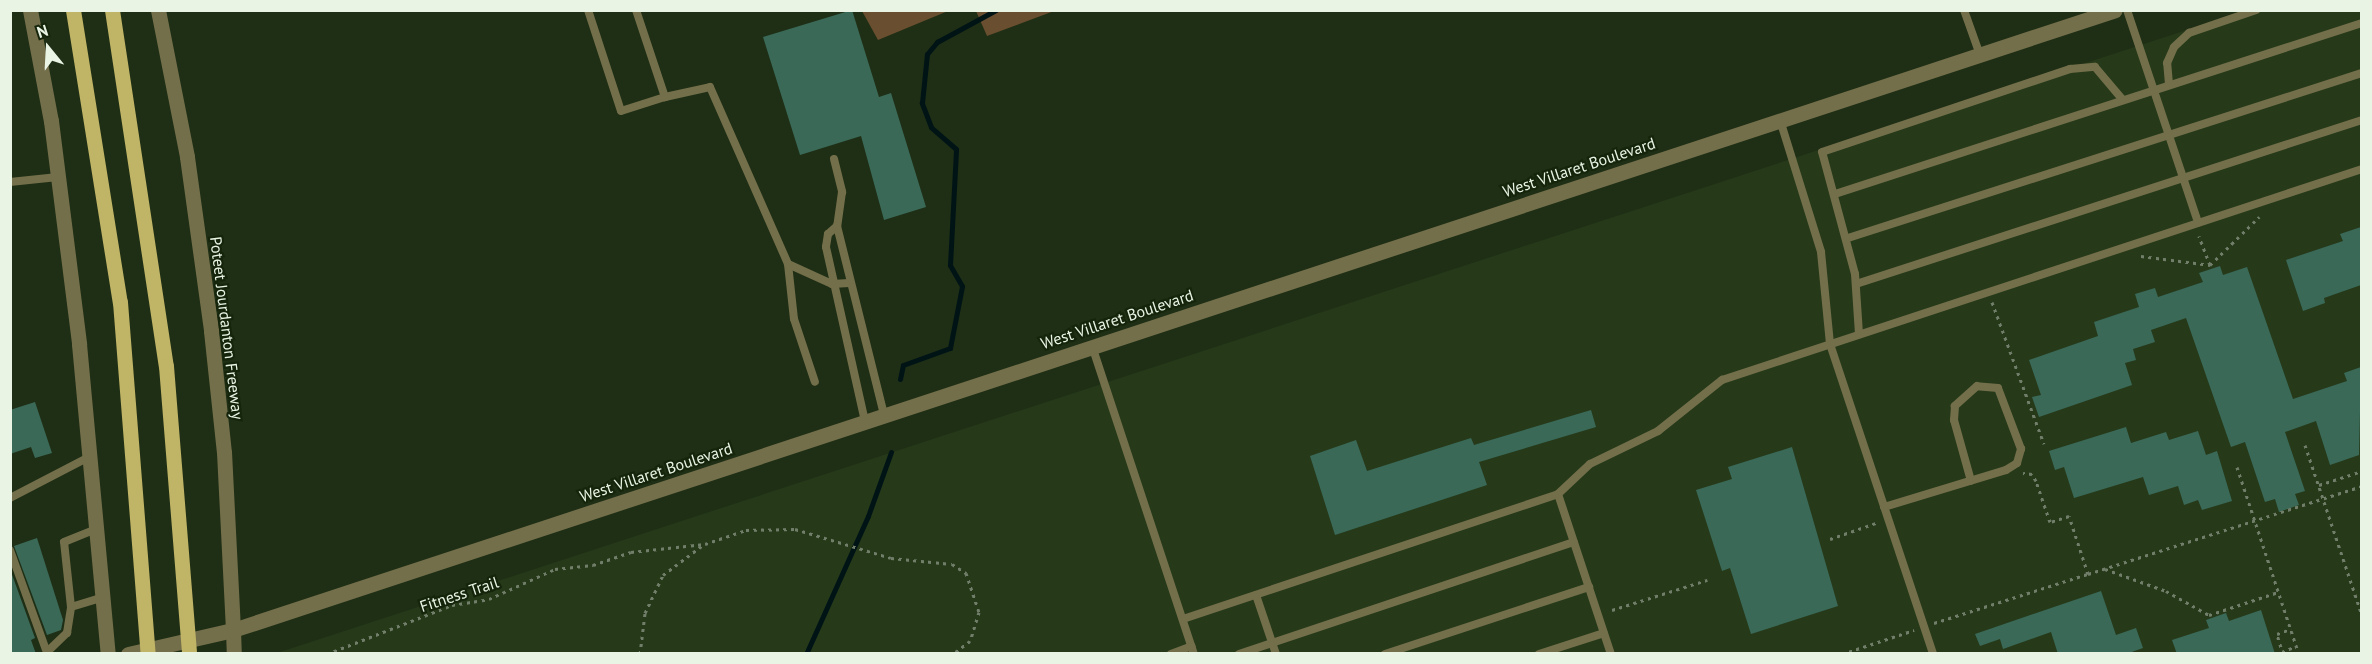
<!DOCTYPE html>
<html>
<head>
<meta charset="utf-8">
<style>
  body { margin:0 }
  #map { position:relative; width:2372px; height:664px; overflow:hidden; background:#1f2f15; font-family:"PT Sans",sans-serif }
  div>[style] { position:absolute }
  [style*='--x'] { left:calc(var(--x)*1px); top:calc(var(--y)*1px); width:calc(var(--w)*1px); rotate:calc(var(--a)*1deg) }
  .built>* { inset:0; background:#263a1a }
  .forest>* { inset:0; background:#6a4e30 }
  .stream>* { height:5px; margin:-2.5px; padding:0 2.5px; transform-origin:2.5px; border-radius:2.5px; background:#001416 }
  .building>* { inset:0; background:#3a6958 }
  .path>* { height:3px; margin-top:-1.5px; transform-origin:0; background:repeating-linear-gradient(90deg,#717f6a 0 3px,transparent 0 7.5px) }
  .service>* { height:8px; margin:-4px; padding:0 4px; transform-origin:4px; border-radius:4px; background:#746f4b }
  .minor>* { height:15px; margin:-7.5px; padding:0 7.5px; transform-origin:7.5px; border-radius:7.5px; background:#746f4b }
  .tertiary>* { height:15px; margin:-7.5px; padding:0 7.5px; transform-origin:7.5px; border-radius:7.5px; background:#746f4b }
  .primary>* { height:15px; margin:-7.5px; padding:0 7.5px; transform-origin:7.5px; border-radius:7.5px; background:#c0b466 }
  span { translate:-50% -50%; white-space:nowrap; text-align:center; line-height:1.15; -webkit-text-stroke:4.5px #15250b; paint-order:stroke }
  .street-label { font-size:16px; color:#e9f4e4 }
  .frame { position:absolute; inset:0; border:12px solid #e9f4e4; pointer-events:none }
  .north { position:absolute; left:18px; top:18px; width:60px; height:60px; -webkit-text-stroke:4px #15250b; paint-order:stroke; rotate:342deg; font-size:16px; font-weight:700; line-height:24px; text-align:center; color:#e9f4e4 }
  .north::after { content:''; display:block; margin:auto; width:21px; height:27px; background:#e9f4e4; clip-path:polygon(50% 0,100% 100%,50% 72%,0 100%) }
</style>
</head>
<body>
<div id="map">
  <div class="built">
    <div style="clip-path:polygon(2245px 11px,2361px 11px,2361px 653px,274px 654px)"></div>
  </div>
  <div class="forest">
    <div style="clip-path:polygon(862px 11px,948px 11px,878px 40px)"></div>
    <div style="clip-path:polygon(976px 11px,1054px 11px,987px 36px)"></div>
  </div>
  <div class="stream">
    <div style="--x:900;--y:379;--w:14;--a:-78"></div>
    <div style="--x:903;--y:365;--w:50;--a:-19.9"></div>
    <div style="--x:950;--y:348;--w:63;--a:-79"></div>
    <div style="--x:962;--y:286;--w:24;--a:-120"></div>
    <div style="--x:950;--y:265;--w:116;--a:-87"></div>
    <div style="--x:956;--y:149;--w:33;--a:-139"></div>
    <div style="--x:931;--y:127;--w:26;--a:-111"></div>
    <div style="--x:922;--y:103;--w:49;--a:-84.2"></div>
    <div style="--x:927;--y:54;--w:16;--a:-50"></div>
    <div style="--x:937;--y:42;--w:67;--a:-28.5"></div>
    <div style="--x:806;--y:654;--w:151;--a:-65.8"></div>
    <div style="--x:868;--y:516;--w:68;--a:-70.2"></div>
  </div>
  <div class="building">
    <div style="clip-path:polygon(852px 10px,879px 97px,891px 93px,926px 207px,884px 220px,861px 136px,800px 155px,763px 37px)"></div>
    <div style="clip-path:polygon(2361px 227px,2361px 285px,2324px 298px,2325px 303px,2303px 311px,2286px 260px,2343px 241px,2340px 234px)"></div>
    <div style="clip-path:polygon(2220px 266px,2223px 275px,2247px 267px,2293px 399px,2347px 381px,2344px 373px,2361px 367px,2359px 455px,2330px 465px,2316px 421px,2285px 432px,2305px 491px,2295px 494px,2299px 505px,2279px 512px,2275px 499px,2265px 502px,2245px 442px,2231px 447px,2186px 318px,2151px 330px,2155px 342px,2133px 349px,2136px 360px,2125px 363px,2132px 385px,2039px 417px,2032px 397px,2041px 395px,2029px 360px,2098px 336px,2094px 322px,2139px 307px,2135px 294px,2155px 288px,2158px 297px,2203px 282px,2199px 273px)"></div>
    <div style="clip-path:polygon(35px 402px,52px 453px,35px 458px,31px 447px,10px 454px,10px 410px)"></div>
    <div style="clip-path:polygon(1591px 410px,1596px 427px,1479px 462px,1487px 485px,1335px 535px,1310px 456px,1356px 440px,1367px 471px,1471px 438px,1474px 445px)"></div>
    <div style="clip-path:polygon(2126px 427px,2131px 443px,2166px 432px,2169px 440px,2198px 431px,2206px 455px,2217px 451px,2232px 501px,2202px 510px,2198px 500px,2184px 505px,2178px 486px,2149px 495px,2143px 477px,2074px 498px,2064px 467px,2055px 470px,2049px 451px)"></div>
    <div style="clip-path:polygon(1792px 447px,1838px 606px,1751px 634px,1730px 568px,1722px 571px,1696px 490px,1732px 479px,1728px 467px)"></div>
    <div style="clip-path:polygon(37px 538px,63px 620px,61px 630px,47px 635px,14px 546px)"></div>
    <div style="clip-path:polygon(10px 569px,35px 638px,31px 640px,36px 654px,10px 654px)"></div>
    <div style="clip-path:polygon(2101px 591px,2116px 635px,2136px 628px,2143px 648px,2126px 654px,2058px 654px,2051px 632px,2003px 649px,2000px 639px,1980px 646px,1975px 634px)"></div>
    <div style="clip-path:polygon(2261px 610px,2275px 654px,2177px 654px,2172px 640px,2209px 628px,2206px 620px,2226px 613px,2229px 621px)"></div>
  </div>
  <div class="path">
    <div style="--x:2141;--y:256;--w:70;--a:7.4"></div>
    <div style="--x:2210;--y:265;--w:31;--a:-111"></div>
    <div style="--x:2210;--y:265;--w:69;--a:-44.4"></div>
    <div style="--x:1992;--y:302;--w:151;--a:69.9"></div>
    <div style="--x:2305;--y:445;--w:179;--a:71.5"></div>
    <div style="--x:2237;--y:467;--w:197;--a:71.7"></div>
    <div style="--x:2319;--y:485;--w:45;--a:-18"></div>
    <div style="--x:1830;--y:539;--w:49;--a:-19.2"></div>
    <div style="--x:2105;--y:569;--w:65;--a:19.8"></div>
    <div style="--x:2166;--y:591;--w:49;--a:29.2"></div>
    <div style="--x:2209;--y:615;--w:73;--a:-18.4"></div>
    <div style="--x:2088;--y:574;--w:288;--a:-17.8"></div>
    <div style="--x:1612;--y:610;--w:100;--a:-17.5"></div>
    <div style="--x:1934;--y:623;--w:162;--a:-17.7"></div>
    <div style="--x:2088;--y:574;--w:61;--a:-108.1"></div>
    <div style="--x:2069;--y:516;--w:20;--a:162"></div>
    <div style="--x:2050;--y:522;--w:43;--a:-108.9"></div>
    <div style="--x:2036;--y:481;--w:8;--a:-120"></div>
    <div style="--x:2032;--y:474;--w:9;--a:-174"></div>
    <div style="--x:2282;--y:652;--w:15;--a:-23"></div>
    <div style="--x:327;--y:654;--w:134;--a:-21.4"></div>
    <div style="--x:452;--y:605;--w:37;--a:-9"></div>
    <div style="--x:489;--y:599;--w:72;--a:-24.4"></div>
    <div style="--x:555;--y:569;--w:38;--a:-6"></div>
    <div style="--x:593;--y:565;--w:40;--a:-18.9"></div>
    <div style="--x:631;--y:552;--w:74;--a:-6.2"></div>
    <div style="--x:705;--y:544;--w:43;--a:-18.9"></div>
    <div style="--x:746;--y:530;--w:49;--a:-1.2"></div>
    <div style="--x:795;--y:529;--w:100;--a:16.8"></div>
    <div style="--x:891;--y:558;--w:61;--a:5.6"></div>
    <div style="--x:952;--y:564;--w:17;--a:33"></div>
    <div style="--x:966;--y:573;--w:41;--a:71.6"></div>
    <div style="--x:979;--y:612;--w:30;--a:107"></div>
    <div style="--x:970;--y:641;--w:21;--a:143"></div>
    <div style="--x:640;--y:654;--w:41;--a:-83"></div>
    <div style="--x:645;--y:613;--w:42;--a:-64.7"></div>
    <div style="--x:663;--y:575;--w:50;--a:-36.9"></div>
    <div style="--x:1842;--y:654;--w:76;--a:-18.4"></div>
    <div style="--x:2283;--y:654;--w:21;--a:-107"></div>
    <div style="--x:2277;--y:634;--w:15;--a:-20"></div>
  </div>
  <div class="service">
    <div style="--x:588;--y:10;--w:106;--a:71.9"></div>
    <div style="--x:621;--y:111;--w:46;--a:-17.7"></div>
    <div style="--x:636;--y:10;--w:92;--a:71.6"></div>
    <div style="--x:665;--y:97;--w:46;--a:-12.5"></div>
    <div style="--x:710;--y:87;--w:193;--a:66.2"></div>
    <div style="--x:788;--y:264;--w:48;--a:24.4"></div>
    <div style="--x:832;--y:284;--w:17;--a:-3"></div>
    <div style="--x:1964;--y:10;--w:48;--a:70.4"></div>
    <div style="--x:2127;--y:10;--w:224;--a:71.5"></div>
    <div style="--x:2169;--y:84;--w:21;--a:-95"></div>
    <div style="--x:2167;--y:63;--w:17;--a:-66"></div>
    <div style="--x:2174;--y:47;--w:21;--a:-43"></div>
    <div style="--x:2189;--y:33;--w:71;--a:-18.9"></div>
    <div style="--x:1780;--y:120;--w:138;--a:72.7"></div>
    <div style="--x:1821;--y:252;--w:92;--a:84.4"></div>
    <div style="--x:1830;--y:344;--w:327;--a:71.6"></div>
    <div style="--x:834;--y:159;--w:34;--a:76"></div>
    <div style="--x:842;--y:192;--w:34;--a:98"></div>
    <div style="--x:837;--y:226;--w:12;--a:138"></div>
    <div style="--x:828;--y:234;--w:13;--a:99"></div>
    <div style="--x:826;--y:247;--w:179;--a:77.4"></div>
    <div style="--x:10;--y:182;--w:48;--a:-5.9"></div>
    <div style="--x:1835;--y:194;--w:554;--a:-17.98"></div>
    <div style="--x:837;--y:226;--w:195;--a:76"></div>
    <div style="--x:1848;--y:238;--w:540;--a:-17.8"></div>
    <div style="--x:788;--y:264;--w:55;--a:83.8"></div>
    <div style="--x:794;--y:319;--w:66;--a:71.6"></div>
    <div style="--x:1856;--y:284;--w:532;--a:-17.96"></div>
    <div style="--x:1859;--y:334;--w:60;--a:-93.8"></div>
    <div style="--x:1855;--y:274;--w:126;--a:-105.1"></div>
    <div style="--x:1822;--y:152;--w:262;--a:-18.5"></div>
    <div style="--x:2070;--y:69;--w:25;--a:-5"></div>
    <div style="--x:2095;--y:67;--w:43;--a:49.7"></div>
    <div style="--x:1092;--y:346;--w:324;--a:71.7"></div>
    <div style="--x:1558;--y:494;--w:169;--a:71.7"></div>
    <div style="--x:10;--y:498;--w:89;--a:-27.4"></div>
    <div style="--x:1884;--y:507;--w:127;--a:-16.9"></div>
    <div style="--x:2006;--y:470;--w:13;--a:-32"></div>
    <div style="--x:2017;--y:463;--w:15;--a:-74"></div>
    <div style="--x:2021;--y:449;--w:65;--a:-110.7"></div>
    <div style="--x:1998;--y:388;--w:21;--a:-175"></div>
    <div style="--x:1977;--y:386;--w:30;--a:138"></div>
    <div style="--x:1955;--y:406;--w:14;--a:94"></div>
    <div style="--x:1954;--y:420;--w:63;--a:74.4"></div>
    <div style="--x:10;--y:550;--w:106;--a:70.2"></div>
    <div style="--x:1256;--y:595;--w:62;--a:71.3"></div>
    <div style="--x:71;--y:607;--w:65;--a:-96.1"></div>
    <div style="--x:64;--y:542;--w:35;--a:-22"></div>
    <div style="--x:1183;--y:619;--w:395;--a:-18.4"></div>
    <div style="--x:1558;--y:494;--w:44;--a:-43.2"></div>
    <div style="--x:1590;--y:464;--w:76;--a:-25.9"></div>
    <div style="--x:1658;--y:431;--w:82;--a:-38.6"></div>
    <div style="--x:1722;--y:380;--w:674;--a:-18.25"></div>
    <div style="--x:47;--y:652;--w:28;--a:-44"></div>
    <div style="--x:67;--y:633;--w:26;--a:-81"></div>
    <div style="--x:71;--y:607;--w:34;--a:-17"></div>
    <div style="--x:1171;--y:654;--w:22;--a:-21"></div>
    <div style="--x:1239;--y:654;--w:353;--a:-18.5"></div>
    <div style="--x:1385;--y:654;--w:215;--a:-18.2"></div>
    <div style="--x:1539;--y:654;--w:68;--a:-17.9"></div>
  </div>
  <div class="minor">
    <div style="--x:233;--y:630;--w:24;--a:88"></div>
  </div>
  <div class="tertiary">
    <div style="--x:30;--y:10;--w:113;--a:79.3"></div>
    <div style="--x:51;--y:121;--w:225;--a:82.8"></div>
    <div style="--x:79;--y:344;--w:311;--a:84.7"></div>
    <div style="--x:158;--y:10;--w:150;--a:78.8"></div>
    <div style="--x:187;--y:157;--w:176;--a:82.1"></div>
    <div style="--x:211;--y:331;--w:122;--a:83.9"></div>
    <div style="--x:224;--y:452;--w:178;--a:87.1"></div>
    <div style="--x:128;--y:654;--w:108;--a:-12.9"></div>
    <div style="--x:233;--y:630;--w:1981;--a:-18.23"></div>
  </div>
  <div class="primary">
    <div style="--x:73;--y:10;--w:296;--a:80.9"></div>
    <div style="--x:120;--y:302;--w:353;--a:85.5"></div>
    <div style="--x:112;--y:10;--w:360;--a:81.4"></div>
    <div style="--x:166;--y:366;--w:289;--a:85.4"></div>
  </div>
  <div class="street-label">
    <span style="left:1579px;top:167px;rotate:-18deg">West Villaret Boulevard</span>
    <span style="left:1117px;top:319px;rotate:-18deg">West Villaret Boulevard</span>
    <span style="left:227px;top:328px;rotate:83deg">Poteet Jourdanton Freeway</span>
    <span style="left:656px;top:472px;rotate:-18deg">West Villaret Boulevard</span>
    <span style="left:459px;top:594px;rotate:-18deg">Fitness Trail</span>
  </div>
  <div class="frame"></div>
  <div class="north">N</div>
</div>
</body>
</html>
